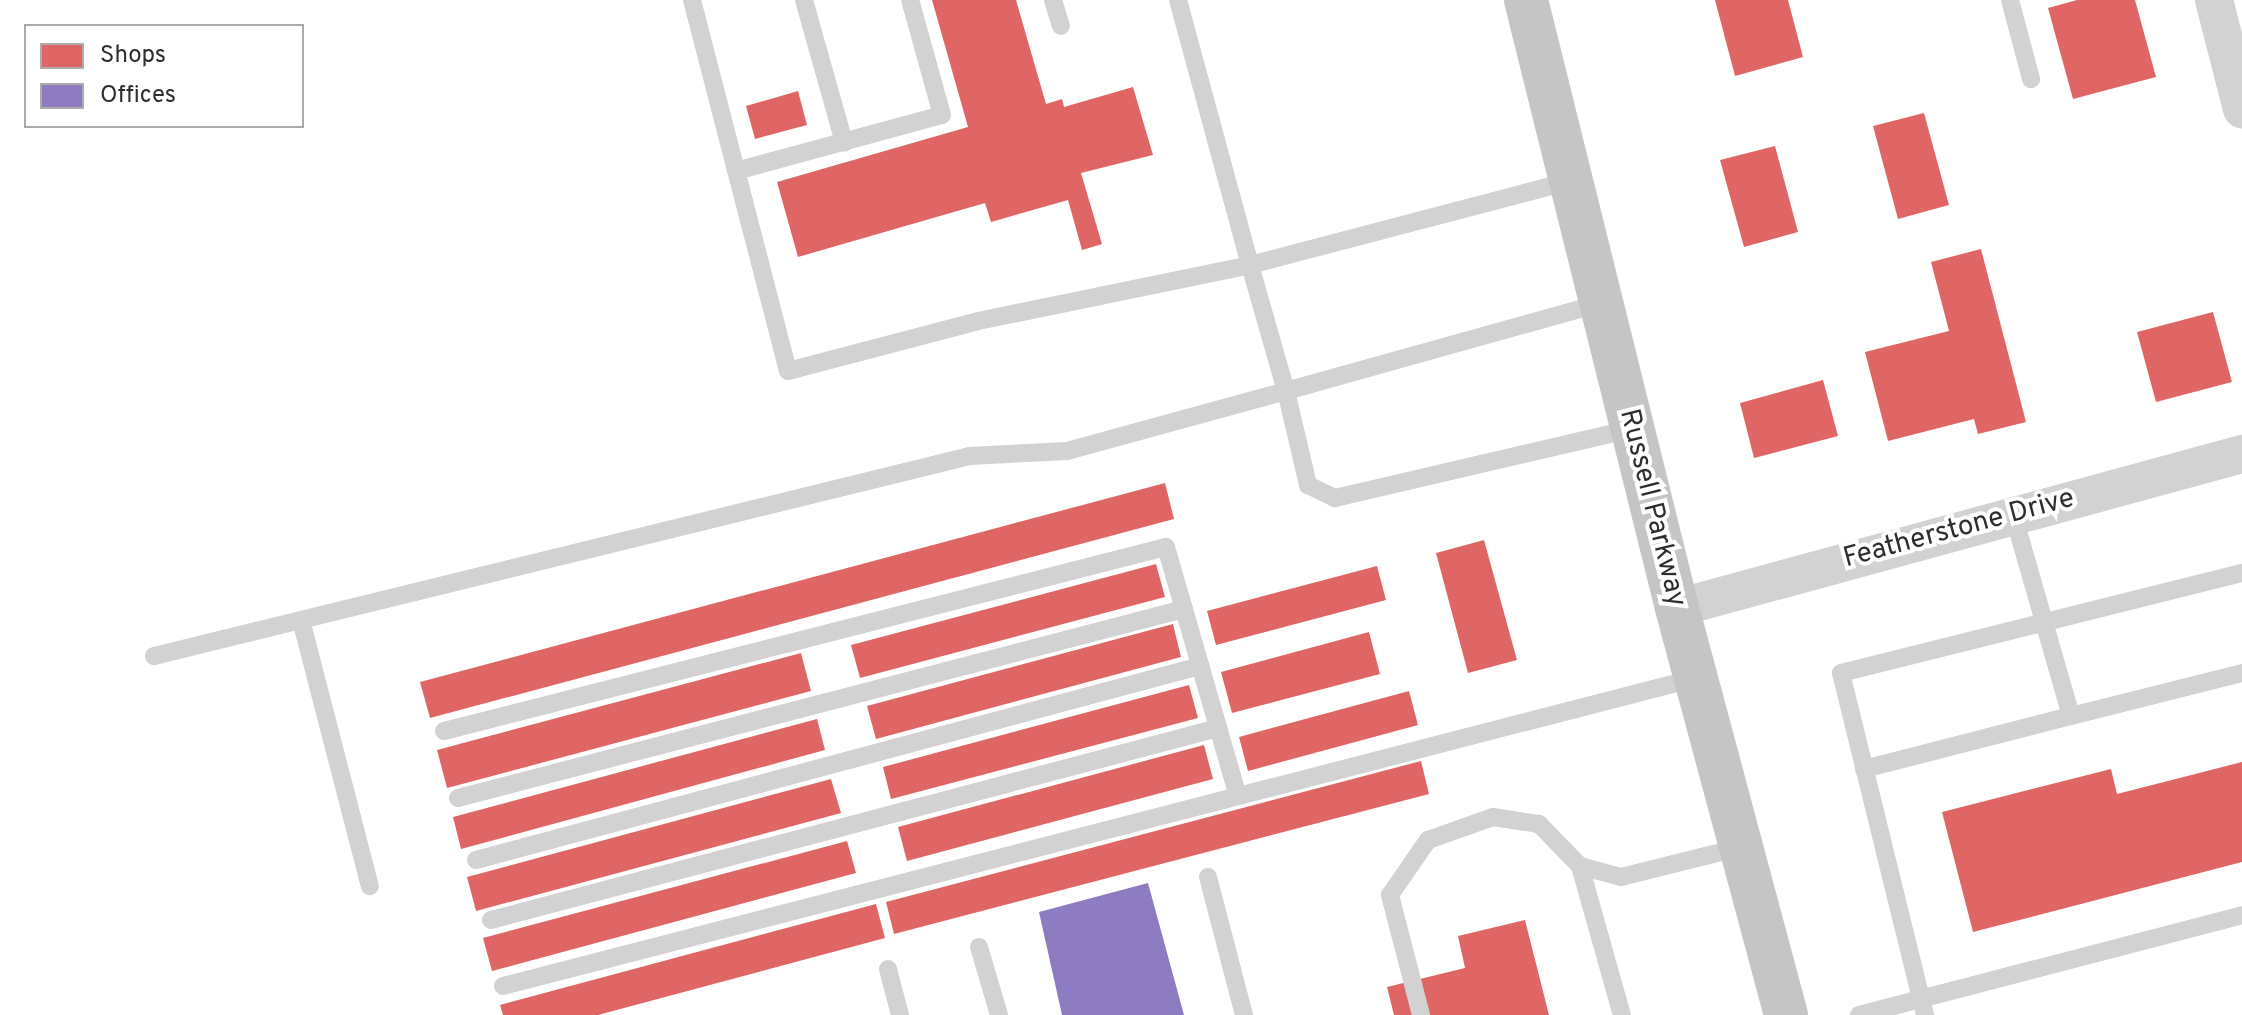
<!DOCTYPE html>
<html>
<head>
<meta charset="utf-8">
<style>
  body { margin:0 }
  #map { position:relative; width:2242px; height:1015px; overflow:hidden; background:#fff; font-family:Overpass,sans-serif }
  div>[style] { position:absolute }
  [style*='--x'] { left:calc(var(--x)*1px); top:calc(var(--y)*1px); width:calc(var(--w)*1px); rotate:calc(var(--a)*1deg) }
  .shops>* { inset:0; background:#e06666 }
  .offices>* { inset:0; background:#8e7cc3 }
  .service>* { height:18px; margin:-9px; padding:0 9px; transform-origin:9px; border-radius:9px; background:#d2d2d2 }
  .minor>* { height:38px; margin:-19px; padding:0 19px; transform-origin:19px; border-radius:19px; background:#d2d2d2 }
  .primary>* { height:44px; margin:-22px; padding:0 22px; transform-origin:22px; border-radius:22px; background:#c5c5c5 }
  span { translate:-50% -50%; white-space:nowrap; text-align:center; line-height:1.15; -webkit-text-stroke:8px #fff; paint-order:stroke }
  .street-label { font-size:28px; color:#2d2d2d }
  .legend { position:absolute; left:24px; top:24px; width:280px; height:104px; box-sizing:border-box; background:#fff; border:2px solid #ababab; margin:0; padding:10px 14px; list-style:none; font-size:24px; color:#2d2d2d }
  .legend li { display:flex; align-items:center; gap:16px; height:40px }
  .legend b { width:40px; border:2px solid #ababab }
</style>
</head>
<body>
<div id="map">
  <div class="shops">
    <div style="clip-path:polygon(932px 0,1016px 0,1046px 104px,1062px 99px,1064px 107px,1133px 87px,1153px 155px,1081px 173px,1102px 244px,1082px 250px,1068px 200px,991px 222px,985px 203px,798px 257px,777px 182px,968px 127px)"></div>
    <div style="clip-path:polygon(1715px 0,1788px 0,1803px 57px,1735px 76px)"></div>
    <div style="clip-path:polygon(2077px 0,2135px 0,2156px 77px,2073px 99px,2048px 8px)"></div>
    <div style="clip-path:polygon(798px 91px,807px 125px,755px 139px,746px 106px)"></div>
    <div style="clip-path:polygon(1924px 113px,1949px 205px,1898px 219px,1873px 126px)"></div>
    <div style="clip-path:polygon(1775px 146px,1798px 232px,1744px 247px,1720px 160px)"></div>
    <div style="clip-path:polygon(1981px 249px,2026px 422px,1978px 434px,1974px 419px,1888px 441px,1865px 352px,1949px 331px,1931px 262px)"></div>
    <div style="clip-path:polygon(2213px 312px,2232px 382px,2156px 402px,2137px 332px)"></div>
    <div style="clip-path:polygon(1823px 380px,1838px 436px,1754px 458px,1740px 403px)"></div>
    <div style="clip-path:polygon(1165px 483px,1174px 519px,430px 718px,420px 682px)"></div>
    <div style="clip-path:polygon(1484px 540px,1517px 660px,1468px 673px,1436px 553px)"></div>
    <div style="clip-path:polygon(1156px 564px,1165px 597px,860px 678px,851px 645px)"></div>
    <div style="clip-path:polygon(1377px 566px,1386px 600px,1216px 645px,1207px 611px)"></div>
    <div style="clip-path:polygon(1173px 624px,1181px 657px,876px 739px,867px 706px)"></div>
    <div style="clip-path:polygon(1369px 632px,1380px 674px,1232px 713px,1221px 672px)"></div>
    <div style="clip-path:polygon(801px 653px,811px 691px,447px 788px,437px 750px)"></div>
    <div style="clip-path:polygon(1189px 685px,1198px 718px,891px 799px,883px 767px)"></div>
    <div style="clip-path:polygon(1409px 691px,1418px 725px,1248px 771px,1239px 737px)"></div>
    <div style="clip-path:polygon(817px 719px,825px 750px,461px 849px,453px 817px)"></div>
    <div style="clip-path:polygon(1204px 745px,1213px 779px,907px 861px,898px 827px)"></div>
    <div style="clip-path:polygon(1421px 761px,1429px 794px,894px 934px,886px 902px)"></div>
    <div style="clip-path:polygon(2242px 762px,2242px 862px,1973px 932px,1942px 812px,2111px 769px,2117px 794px)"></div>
    <div style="clip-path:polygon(831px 779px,841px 813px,476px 911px,467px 877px)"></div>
    <div style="clip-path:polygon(847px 841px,856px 873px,492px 971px,483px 938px)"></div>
    <div style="clip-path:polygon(876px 904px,885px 938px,598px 1015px,503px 1015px,500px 1005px)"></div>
    <div style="clip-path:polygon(1525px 920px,1549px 1015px,1394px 1015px,1387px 987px,1465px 968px,1458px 936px)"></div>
  </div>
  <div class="offices">
    <div style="clip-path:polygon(1148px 883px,1184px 1015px,1062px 1015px,1039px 912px)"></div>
  </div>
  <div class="service">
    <div style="--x:692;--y:0;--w:383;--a:75.5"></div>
    <div style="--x:788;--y:371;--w:196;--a:-14.7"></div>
    <div style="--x:978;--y:321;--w:278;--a:-11.6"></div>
    <div style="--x:1250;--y:265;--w:131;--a:74.1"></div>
    <div style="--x:1286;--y:391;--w:327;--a:-15.6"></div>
    <div style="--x:804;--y:0;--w:148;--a:74.3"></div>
    <div style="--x:1053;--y:0;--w:27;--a:73"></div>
    <div style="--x:1178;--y:0;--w:275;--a:74.8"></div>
    <div style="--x:1250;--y:265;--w:332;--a:-14.7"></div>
    <div style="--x:2010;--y:0;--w:82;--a:75.1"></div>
    <div style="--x:736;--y:171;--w:213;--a:-15.2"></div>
    <div style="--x:942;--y:115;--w:119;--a:-105.5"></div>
    <div style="--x:301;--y:620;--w:275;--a:75.5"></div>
    <div style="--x:154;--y:656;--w:840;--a:-13.77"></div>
    <div style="--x:970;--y:456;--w:97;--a:-3"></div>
    <div style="--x:1067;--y:451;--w:227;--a:-15.3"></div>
    <div style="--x:1286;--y:391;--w:97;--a:76.8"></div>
    <div style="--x:1308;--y:485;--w:30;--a:26"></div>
    <div style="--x:1335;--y:498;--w:305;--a:-13.1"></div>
    <div style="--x:2071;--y:716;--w:176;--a:-14.1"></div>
    <div style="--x:444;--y:731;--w:745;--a:-14.3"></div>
    <div style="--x:1166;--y:547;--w:259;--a:73.9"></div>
    <div style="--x:1864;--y:769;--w:214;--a:-14.4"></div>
    <div style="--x:2071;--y:716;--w:210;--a:-106"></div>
    <div style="--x:458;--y:798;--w:750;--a:-14.59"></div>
    <div style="--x:476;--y:860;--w:750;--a:-15"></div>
    <div style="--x:1580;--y:866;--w:155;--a:74.3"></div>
    <div style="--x:1208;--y:877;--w:143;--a:75.4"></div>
    <div style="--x:491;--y:920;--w:752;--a:-14.79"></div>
    <div style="--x:979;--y:947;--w:71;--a:73.6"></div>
    <div style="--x:888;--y:969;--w:48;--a:75.4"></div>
    <div style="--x:503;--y:986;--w:1232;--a:-14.48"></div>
    <div style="--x:1421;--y:1015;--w:124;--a:-104.5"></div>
    <div style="--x:1390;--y:895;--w:67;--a:-55.4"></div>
    <div style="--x:1428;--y:840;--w:69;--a:-19.5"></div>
    <div style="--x:1493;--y:817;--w:47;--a:8.7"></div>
    <div style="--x:1539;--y:824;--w:59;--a:45.7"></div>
    <div style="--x:1580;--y:866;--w:42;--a:15"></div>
    <div style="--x:1621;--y:877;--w:124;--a:-14"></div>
    <div style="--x:1859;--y:1015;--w:396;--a:-14.6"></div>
    <div style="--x:1925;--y:1015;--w:352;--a:-103.8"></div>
    <div style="--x:1841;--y:673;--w:413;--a:-14"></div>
  </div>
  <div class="minor">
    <div style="--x:2214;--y:0;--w:113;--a:75.6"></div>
    <div style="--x:1677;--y:608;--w:586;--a:-15.25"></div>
  </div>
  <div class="primary">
    <div style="--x:1526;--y:0;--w:626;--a:76.05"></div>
    <div style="--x:1677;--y:608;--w:421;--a:75"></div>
  </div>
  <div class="street-label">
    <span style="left:1652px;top:508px;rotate:76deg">Russell Parkway</span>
    <span style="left:1959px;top:529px;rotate:-15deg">Featherstone Drive</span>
  </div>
  <ul class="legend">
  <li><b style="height:22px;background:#e06666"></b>Shops</li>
  <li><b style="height:22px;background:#8e7cc3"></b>Offices</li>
  </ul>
</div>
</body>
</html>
